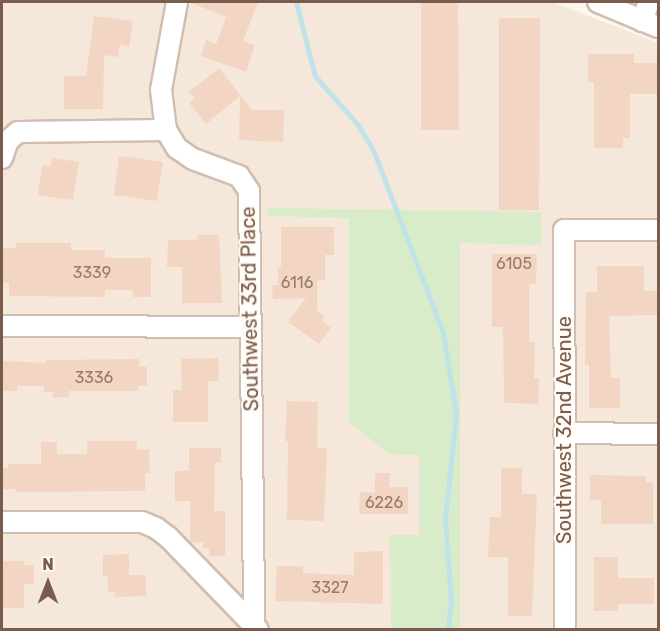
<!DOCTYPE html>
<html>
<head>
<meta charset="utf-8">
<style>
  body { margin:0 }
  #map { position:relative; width:660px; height:631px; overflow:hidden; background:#fdf6ec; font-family:Rubik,sans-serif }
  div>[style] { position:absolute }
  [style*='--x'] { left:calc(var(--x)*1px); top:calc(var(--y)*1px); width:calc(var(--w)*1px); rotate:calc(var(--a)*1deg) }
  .residential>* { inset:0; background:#f5e8da }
  .green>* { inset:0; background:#d8ecc9 }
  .stream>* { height:5px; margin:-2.5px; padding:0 2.5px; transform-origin:2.5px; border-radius:2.5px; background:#bfe3e8 }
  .building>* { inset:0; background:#f3d5c3 }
  .roads { filter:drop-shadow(2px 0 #d1beb0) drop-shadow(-2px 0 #d1beb0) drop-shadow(0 2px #d1beb0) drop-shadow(0 -2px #d1beb0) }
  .minor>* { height:20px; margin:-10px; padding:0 10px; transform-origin:10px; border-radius:10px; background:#fff }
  span { translate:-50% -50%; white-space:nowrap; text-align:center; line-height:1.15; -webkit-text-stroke:4.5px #fffaf3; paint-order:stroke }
  .number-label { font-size:16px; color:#987a6a }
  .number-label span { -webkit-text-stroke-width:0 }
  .street-label { font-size:20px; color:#7a5c4d }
  .frame { position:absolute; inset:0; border:3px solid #7a5c4d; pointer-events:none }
  .north { position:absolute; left:18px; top:553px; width:60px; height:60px; -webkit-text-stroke:4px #fffaf3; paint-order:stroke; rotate:0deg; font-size:16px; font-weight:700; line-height:24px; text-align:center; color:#7a5c4d }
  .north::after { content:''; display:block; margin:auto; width:21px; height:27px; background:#7a5c4d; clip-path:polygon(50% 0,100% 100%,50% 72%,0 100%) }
</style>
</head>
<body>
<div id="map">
  <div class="residential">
    <div style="clip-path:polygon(2px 2px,553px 2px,658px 43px,658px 629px,2px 629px)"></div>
  </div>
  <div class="green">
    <div style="clip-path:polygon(267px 208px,541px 212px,541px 245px,460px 243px,460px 629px,391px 629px,390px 535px,419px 535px,419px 455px,389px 454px,349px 422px,349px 218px,268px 216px)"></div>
  </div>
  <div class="stream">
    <div style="--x:296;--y:2;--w:76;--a:75.6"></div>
    <div style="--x:315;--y:76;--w:65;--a:48.7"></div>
    <div style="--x:358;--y:125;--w:31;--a:59"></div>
    <div style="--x:374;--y:152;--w:194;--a:69.1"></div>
    <div style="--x:443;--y:333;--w:81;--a:80.8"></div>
    <div style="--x:456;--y:413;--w:107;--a:95.9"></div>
    <div style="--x:445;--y:519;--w:81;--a:85.8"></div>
    <div style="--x:451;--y:600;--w:30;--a:96"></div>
  </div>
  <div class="building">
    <div style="clip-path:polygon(189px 2px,258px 2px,243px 41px,255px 45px,246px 72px,201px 56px,206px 40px,216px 44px,226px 17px)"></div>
    <div style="clip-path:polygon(421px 2px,458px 2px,459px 130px,421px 130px)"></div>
    <div style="clip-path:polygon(94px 16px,133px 21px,129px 47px,120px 45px,118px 57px,104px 55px,103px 109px,64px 109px,64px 76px,86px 76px)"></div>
    <div style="clip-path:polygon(499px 18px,540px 18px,539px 210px,499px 210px)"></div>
    <div style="clip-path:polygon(588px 54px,634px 54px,634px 63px,658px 63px,658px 94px,630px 94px,630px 138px,623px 138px,623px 148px,594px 148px,594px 82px,588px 82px)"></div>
    <div style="clip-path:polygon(219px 68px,252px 110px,284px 110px,283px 142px,239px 140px,240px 96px,206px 124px,189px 103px,195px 99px,189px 92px)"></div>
    <div style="clip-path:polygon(119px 156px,163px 162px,157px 201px,114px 195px)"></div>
    <div style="clip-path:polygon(52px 158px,79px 162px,73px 200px,38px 195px,42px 165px,50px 166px)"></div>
    <div style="clip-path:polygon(281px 227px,334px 227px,334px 255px,325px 255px,325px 280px,317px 281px,317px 311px,325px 317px,322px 321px,331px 328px,319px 344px,288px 322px,306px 298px,273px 299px,272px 285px,278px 285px,278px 267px,281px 267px)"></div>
    <div style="clip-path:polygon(197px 235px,219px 235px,222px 303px,182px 303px,182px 267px,167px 267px,168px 240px,197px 240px)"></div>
    <div style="clip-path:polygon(16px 243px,71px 243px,71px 250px,105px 250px,105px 258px,151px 258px,151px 297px,133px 297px,133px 290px,105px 290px,105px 297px,9px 296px,9px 283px,2px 283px,2px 248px,16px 248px)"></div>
    <div style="clip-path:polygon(492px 254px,537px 254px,536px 284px,529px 284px,529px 342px,535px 342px,534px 378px,539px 378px,538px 404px,504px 403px,503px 327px,492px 327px)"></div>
    <div style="clip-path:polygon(597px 266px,644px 266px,644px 291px,658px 291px,658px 315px,609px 316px,611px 378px,620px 378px,620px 408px,589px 408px,589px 365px,585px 365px,586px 292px,597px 292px)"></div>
    <div style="clip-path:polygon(218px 358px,219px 381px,208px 381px,208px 422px,173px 422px,173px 390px,182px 390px,181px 359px)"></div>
    <div style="clip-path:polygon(139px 359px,139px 367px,147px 367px,147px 386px,138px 386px,138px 391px,69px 391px,69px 397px,52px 397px,53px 392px,44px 392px,44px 386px,17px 386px,17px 391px,3px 391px,2px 385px,2px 361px,46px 363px,46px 360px)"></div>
    <div style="clip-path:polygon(287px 401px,318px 402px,317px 448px,327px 448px,324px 521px,287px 520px,288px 441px,285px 441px)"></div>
    <div style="clip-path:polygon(87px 441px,137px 441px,137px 450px,149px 449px,150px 473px,145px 473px,145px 491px,16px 492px,16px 489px,2px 489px,2px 468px,8px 468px,8px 464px,41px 464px,41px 442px,57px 442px,57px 454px,87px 454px)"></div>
    <div style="clip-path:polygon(189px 448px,221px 448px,221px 463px,215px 463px,214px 511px,225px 511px,225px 556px,209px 556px,209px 548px,203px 548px,203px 542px,190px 542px,190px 501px,175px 501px,175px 471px,189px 471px)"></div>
    <div style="clip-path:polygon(501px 468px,522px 468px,522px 494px,537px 494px,532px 616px,508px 616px,508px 557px,488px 557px,490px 517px,501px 517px)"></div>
    <div style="clip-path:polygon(375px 473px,390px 473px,389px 487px,408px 487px,408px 514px,359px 514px,360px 492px,375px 493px)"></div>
    <div style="clip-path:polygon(590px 475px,646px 476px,646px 482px,653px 482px,653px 524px,601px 524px,601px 500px,590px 500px)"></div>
    <div style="clip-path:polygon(383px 551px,383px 604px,275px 601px,277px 566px,303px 566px,303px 573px,354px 575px,354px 552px)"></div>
    <div style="clip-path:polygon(129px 554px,129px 575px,146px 575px,146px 596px,115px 597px,115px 592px,108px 592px,107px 576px,103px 576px,103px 555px)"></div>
    <div style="clip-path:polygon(594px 557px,618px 557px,618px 578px,654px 578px,654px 604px,618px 604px,618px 611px,594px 611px)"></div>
    <div style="clip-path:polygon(2px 561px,24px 561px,24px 565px,34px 565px,34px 584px,24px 584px,24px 608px,2px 608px)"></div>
  </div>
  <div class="roads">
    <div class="minor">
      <div style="--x:177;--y:2;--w:89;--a:100.3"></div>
      <div style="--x:161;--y:90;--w:40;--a:82.9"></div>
      <div style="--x:166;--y:130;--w:21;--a:59"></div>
      <div style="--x:177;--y:148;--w:19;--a:35"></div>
      <div style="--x:193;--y:159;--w:49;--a:20.3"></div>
      <div style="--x:239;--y:176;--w:18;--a:56"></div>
      <div style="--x:249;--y:191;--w:439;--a:89.3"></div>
      <div style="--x:598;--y:2;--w:65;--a:22.6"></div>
      <div style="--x:642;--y:21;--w:20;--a:-70"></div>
      <div style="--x:2;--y:158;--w:18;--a:-71"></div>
      <div style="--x:8;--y:141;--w:13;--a:-42"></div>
      <div style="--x:18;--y:132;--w:148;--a:-0.8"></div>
      <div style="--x:2;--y:326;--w:248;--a:0.2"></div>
      <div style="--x:564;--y:433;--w:94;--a:0.6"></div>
      <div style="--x:2;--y:522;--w:140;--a:0"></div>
      <div style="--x:142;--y:522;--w:15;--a:23"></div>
      <div style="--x:156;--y:528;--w:15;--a:37"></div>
      <div style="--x:168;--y:537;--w:129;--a:45.9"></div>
      <div style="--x:565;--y:630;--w:400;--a:-90.1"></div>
      <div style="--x:564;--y:230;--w:94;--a:0"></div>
    </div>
  </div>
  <div class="number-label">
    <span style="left:514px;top:264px">6105</span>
    <span style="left:92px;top:273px">3339</span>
    <span style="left:297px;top:283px">6116</span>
    <span style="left:94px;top:378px">3336</span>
    <span style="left:384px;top:503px">6226</span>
    <span style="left:330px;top:588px">3327</span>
  </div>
  <div class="street-label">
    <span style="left:250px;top:309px;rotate:-91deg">Southwest 33rd Place</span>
    <span style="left:564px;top:430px;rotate:-90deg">Southwest 32nd Avenue</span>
  </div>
  <div class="frame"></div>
  <div class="north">N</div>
</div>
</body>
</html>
